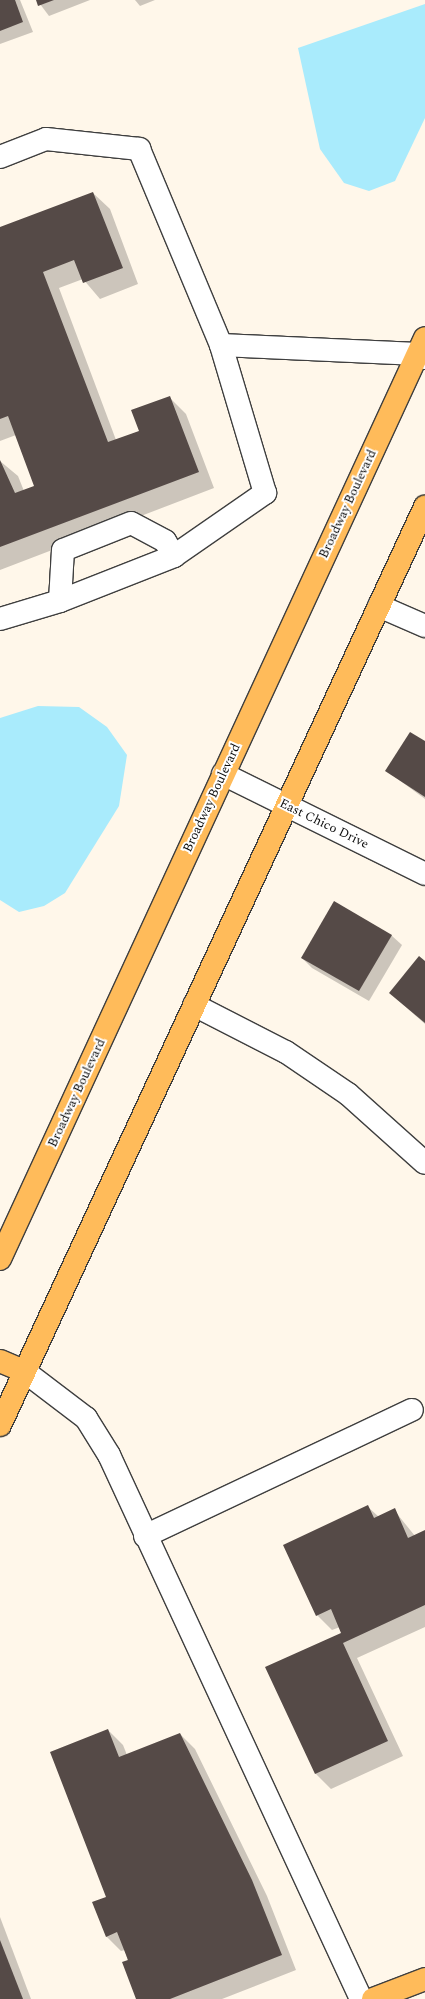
<!DOCTYPE html>
<html>
<head>
<meta charset="utf-8">
<style>
  body { margin:0 }
  #map { position:relative; width:425px; height:1999px; overflow:hidden; background:#fff7ea; font-family:Spectral,serif }
  div>[style] { position:absolute }
  [style*='--x'] { left:calc(var(--x)*1px); top:calc(var(--y)*1px); width:calc(var(--w)*1px); rotate:calc(var(--a)*1deg) }
  .water>* { inset:0; background:#a9ebfc }
  .shadow>* { inset:0; background:#0003 }
  .building>* { inset:0; background:#554a47 }
  .roads { filter:drop-shadow(1px 0 #3f3f3f) drop-shadow(-1px 0 #3f3f3f) drop-shadow(0 1px #3f3f3f) drop-shadow(0 -1px #3f3f3f) }
  .minor>* { height:22px; margin:-11px; padding:0 11px; transform-origin:11px; border-radius:11px; background:#fff }
  .major>* { height:22px; margin:-11px; padding:0 11px; transform-origin:11px; border-radius:11px; background:#ffbb5a }
  span { translate:-50% -50%; white-space:nowrap; text-align:center; line-height:1.15; -webkit-text-stroke:4px #fff; paint-order:stroke }
  .street-label { font-size:13px; color:#0c0c0c }
</style>
</head>
<body>
<div id="map">
  <div class="water">
    <div style="clip-path:polygon(425px 4px,425px 118px,395px 181px,369px 191px,344px 183px,320px 149px,298px 48px)"></div>
    <div style="clip-path:polygon(38px 706px,79px 707px,107px 727px,127px 755px,119px 806px,65px 893px,44px 906px,19px 912px,0 900px,0 718px)"></div>
  </div>
  <div class="shadow">
    <div style="clip-path:polygon(0 0,20px 0,33px 32px,0 44px)"></div>
    <div style="clip-path:polygon(37px 0,90px 0,49px 16px)"></div>
    <div style="clip-path:polygon(135px 0,155px 0,140px 6px)"></div>
    <div style="clip-path:polygon(93px 193px,110px 209px,138px 284px,100px 299px,83px 279px,59px 288px,116px 440px,140px 431px,169px 397px,186px 414px,214px 488px,0 570px,0 461px,18px 476px,24px 491px,35px 487px,16px 435px,0 441px,0 228px)"></div>
    <div style="clip-path:polygon(425px 742px,425px 799px,387px 771px)"></div>
    <div style="clip-path:polygon(391px 935px,402px 945px,369px 1001px,312px 968px,302px 958px)"></div>
    <div style="clip-path:polygon(425px 963px,425px 1024px,390px 993px)"></div>
    <div style="clip-path:polygon(368px 1507px,379px 1517px,394px 1510px,415px 1536px,425px 1531px,425px 1627px,357px 1658px,403px 1756px,331px 1789px,316px 1774px,267px 1668px,343px 1633px,340px 1627px,332px 1630px,317px 1615px)"></div>
    <div style="clip-path:polygon(108px 1730px,123px 1745px,127px 1755px,180px 1734px,195px 1749px,267px 1896px,296px 1970px,222px 1999px,137px 1999px,125px 1950px,121px 1951px,106px 1936px)"></div>
    <div style="clip-path:polygon(0 1917px,31px 1999px,0 1999px)"></div>
  </div>
  <div class="building">
    <div style="clip-path:polygon(0 0,15px 0,23px 22px,0 31px)"></div>
    <div style="clip-path:polygon(36px 0,54px 0,38px 6px)"></div>
    <div style="clip-path:polygon(93px 192px,123px 268px,83px 283px,74px 260px,43px 272px,108px 442px,139px 431px,131px 410px,170px 396px,199px 472px,0 547px,0 460px,15px 493px,34px 486px,8px 416px,0 419px,0 227px)"></div>
    <div style="clip-path:polygon(410px 732px,425px 741px,425px 797px,385px 771px)"></div>
    <div style="clip-path:polygon(334px 901px,392px 935px,359px 991px,301px 958px)"></div>
    <div style="clip-path:polygon(419px 956px,425px 961px,425px 1023px,389px 993px)"></div>
    <div style="clip-path:polygon(368px 1505px,374px 1518px,395px 1508px,408px 1538px,425px 1530px,425px 1605px,343px 1643px,388px 1741px,315px 1774px,265px 1667px,341px 1633px,331px 1609px,316px 1616px,283px 1545px)"></div>
    <div style="clip-path:polygon(108px 1729px,119px 1757px,180px 1733px,252px 1880px,282px 1955px,170px 1999px,136px 1999px,122px 1962px,128px 1960px,117px 1932px,106px 1937px,92px 1902px,106px 1897px,50px 1752px)"></div>
    <div style="clip-path:polygon(0 1940px,23px 1999px,0 1999px)"></div>
  </div>
  <div class="roads">
    <div class="minor">
      <div style="--x:0;--y:157;--w:49;--a:-21.4"></div>
      <div style="--x:46;--y:139;--w:94;--a:6.1"></div>
      <div style="--x:139;--y:149;--w:212;--a:67.3"></div>
      <div style="--x:221;--y:345;--w:197;--a:2.6"></div>
      <div style="--x:418;--y:354;--w:8;--a:30"></div>
      <div style="--x:174;--y:556;--w:111;--a:-34.7"></div>
      <div style="--x:265;--y:493;--w:154;--a:-106.6"></div>
      <div style="--x:379;--y:606;--w:50;--a:23.5"></div>
      <div style="--x:0;--y:619;--w:63;--a:-16.7"></div>
      <div style="--x:60;--y:601;--w:123;--a:-21.5"></div>
      <div style="--x:174;--y:556;--w:17;--a:-121"></div>
      <div style="--x:165;--y:541;--w:38;--a:-152"></div>
      <div style="--x:131;--y:523;--w:73;--a:158.3"></div>
      <div style="--x:63;--y:550;--w:51;--a:93.4"></div>
      <div style="--x:223;--y:774;--w:225;--a:26.3"></div>
      <div style="--x:194;--y:1005;--w:103;--a:27.1"></div>
      <div style="--x:286;--y:1052;--w:75;--a:34.1"></div>
      <div style="--x:348;--y:1094;--w:103;--a:41.9"></div>
      <div style="--x:24;--y:1371;--w:78;--a:37.2"></div>
      <div style="--x:86;--y:1418;--w:44;--a:58.1"></div>
      <div style="--x:109;--y:1455;--w:600;--a:65.14"></div>
      <div style="--x:145;--y:1536;--w:295;--a:-25.3"></div>
    </div>
    <div class="major">
      <div style="--x:0;--y:1259;--w:1014;--a:-65.23"></div>
      <div style="--x:0;--y:1361;--w:26;--a:23"></div>
      <div style="--x:0;--y:1425;--w:1012;--a:-65.16"></div>
      <div style="--x:373;--y:1999;--w:56;--a:-21"></div>
    </div>
  </div>
  <div class="street-label">
    <span style="left:348px;top:504px;rotate:-65deg">Broadway Boulevard</span>
    <span style="left:212px;top:798px;rotate:-65deg">Broadway Boulevard</span>
    <span style="left:324px;top:824px;rotate:26deg">East Chico Drive</span>
    <span style="left:77px;top:1093px;rotate:-65deg">Broadway Boulevard</span>
  </div>
</div>
</body>
</html>
